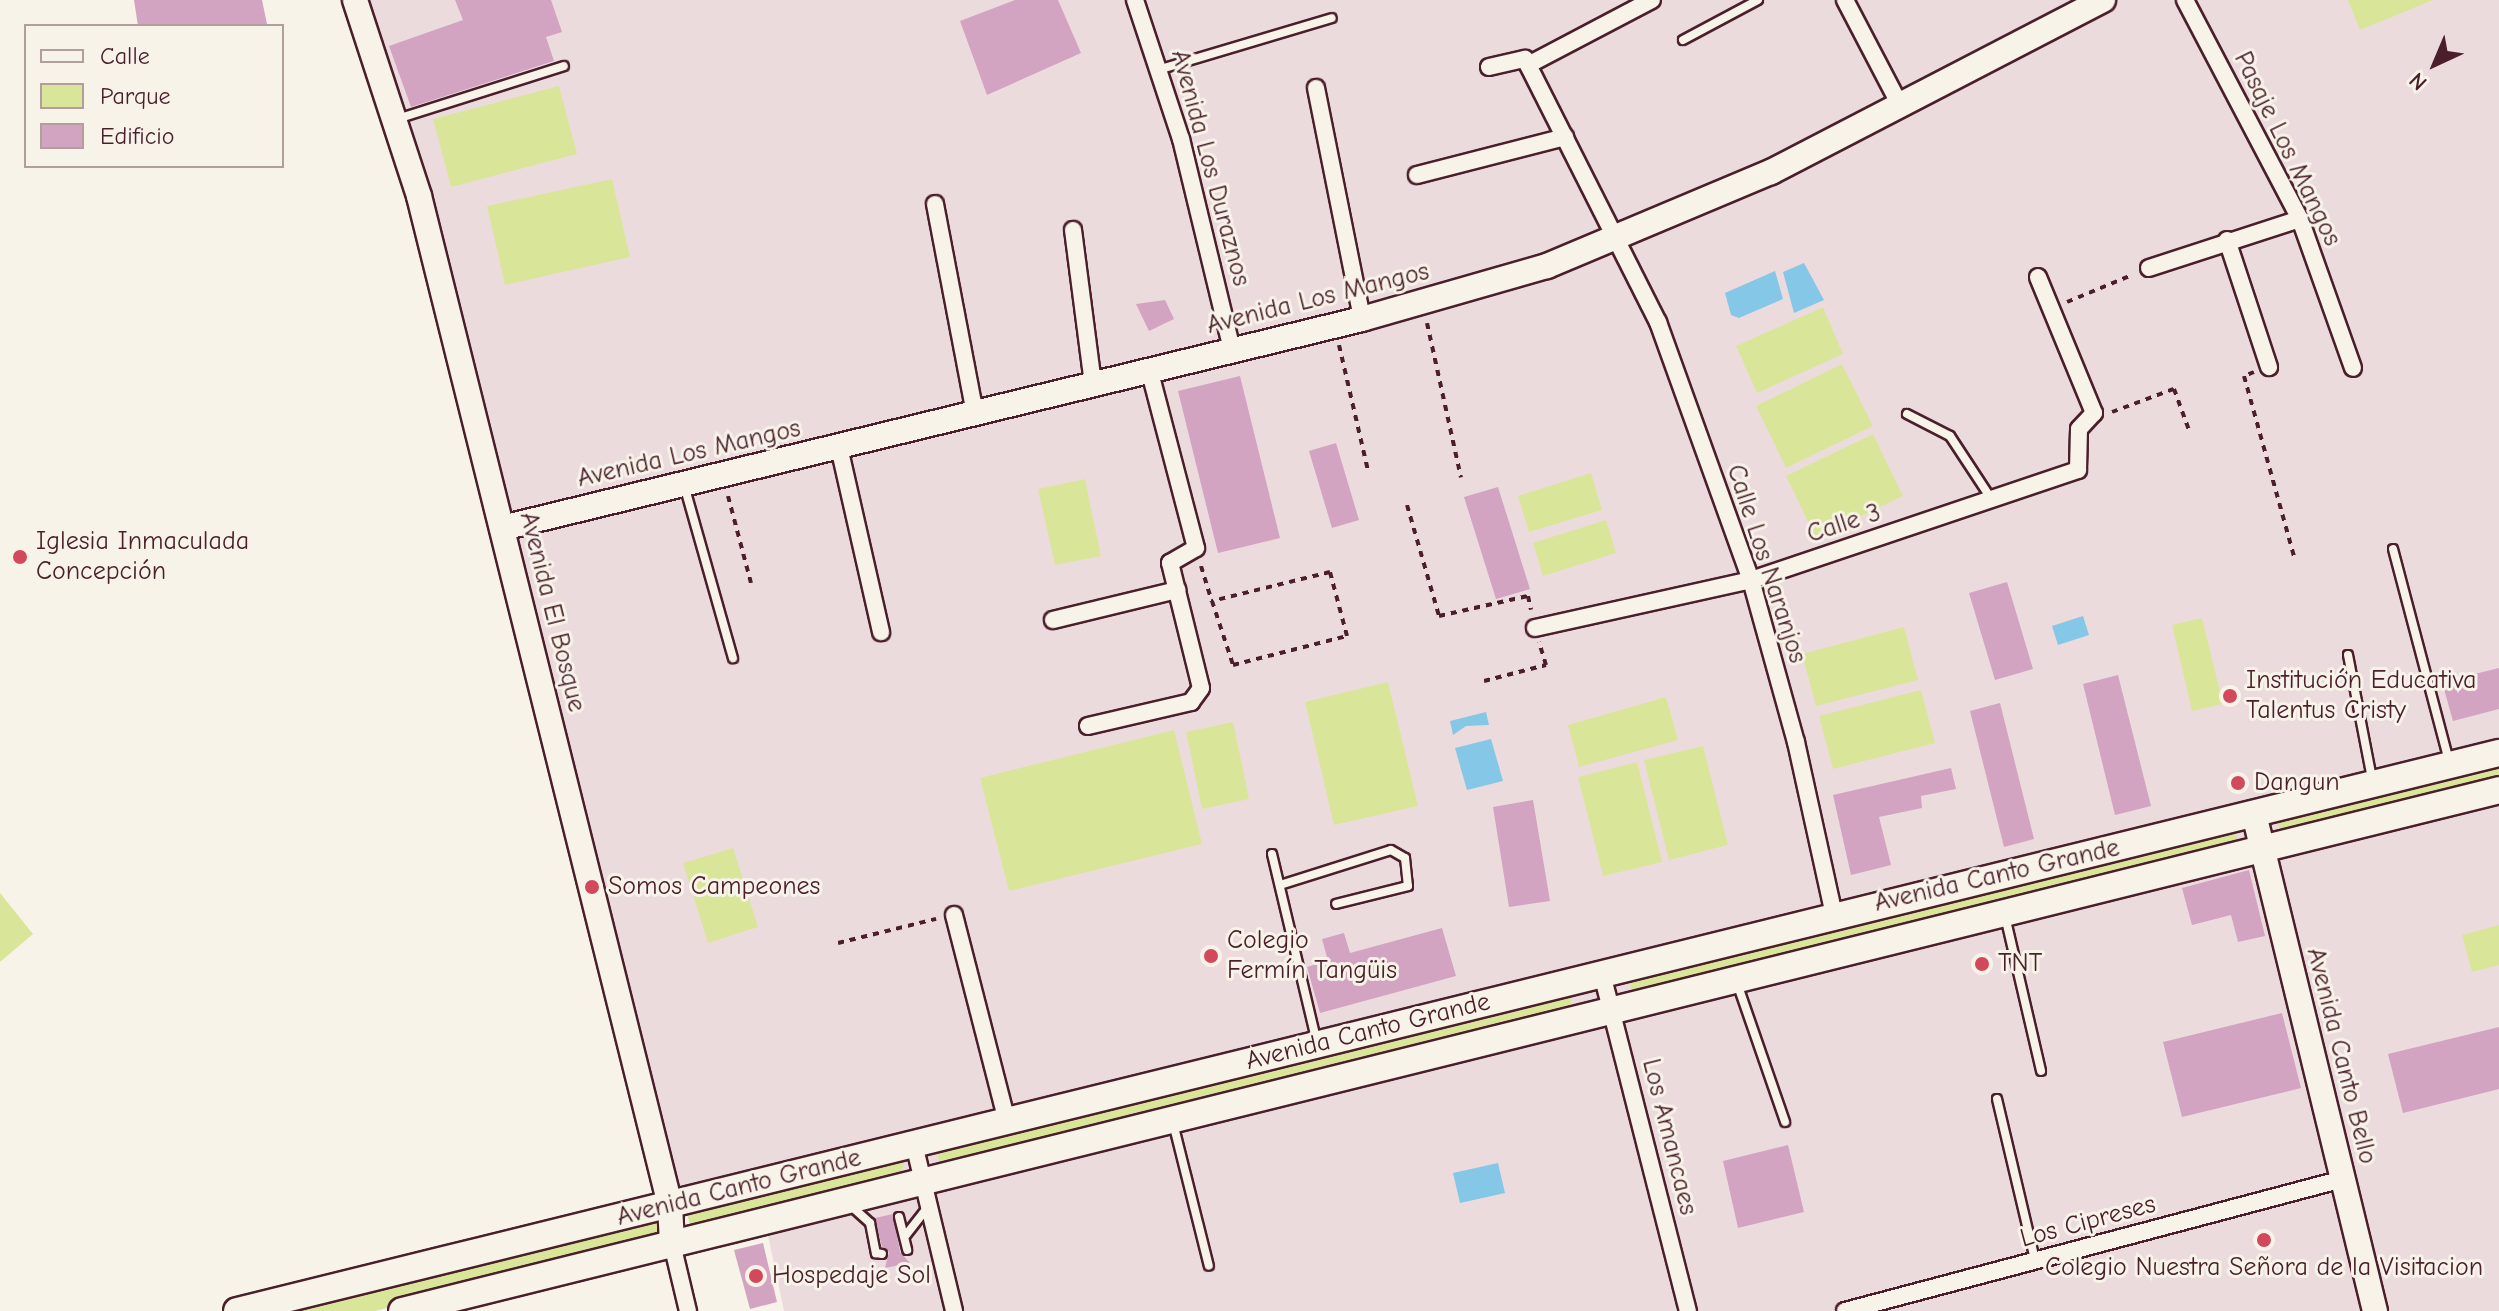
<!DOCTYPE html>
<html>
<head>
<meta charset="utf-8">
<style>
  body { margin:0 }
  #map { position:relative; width:2499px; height:1311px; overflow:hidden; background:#f7f3e8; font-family:"Comic Neue",sans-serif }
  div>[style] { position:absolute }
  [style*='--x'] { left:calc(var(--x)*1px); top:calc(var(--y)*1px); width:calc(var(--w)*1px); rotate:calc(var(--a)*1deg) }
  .built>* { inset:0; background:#ecdbdd }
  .green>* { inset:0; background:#d9e699 }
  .water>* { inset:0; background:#85c7e6 }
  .building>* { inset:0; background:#d3a3c2 }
  .path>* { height:4px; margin-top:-2px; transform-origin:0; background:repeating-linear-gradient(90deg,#4a1f2b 0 6px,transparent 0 12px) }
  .roads { filter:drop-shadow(2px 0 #4a1f2b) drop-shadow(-2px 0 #4a1f2b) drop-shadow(0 2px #4a1f2b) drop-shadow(0 -2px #4a1f2b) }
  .lane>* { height:8px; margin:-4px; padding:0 4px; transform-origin:4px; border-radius:4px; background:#f7f3e8 }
  .street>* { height:16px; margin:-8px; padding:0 8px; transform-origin:8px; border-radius:8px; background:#f7f3e8 }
  .secondary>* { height:24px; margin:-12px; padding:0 12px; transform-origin:12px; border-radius:12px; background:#f7f3e8 }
  .primary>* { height:26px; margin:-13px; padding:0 13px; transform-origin:13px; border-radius:13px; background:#f7f3e8 }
  .dots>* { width:22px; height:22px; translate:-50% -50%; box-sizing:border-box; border:4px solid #f7f3e8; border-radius:50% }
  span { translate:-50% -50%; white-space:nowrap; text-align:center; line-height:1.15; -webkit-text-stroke:6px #f7f3e8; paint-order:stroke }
  .street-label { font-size:26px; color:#4a1f2b }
  .poi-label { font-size:26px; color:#4a1f2b }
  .left { translate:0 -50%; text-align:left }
  .legend { position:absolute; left:24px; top:24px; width:260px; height:144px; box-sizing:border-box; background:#f7f3e8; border:2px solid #b29e9c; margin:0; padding:10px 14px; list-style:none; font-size:24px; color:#4a1f2b }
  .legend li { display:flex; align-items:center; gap:16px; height:40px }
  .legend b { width:40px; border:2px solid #b29e9c }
  .north { position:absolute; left:2395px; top:24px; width:80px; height:80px; -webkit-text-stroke:6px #f7f3e8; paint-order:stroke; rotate:224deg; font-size:22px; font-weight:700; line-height:32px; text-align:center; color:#4a1f2b }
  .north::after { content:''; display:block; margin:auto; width:28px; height:36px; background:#4a1f2b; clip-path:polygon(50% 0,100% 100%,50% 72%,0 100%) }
</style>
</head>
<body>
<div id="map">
  <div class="built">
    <div style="clip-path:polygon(360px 0,2499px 0,2499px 1311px,784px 1311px,760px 1198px,674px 1191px,417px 145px)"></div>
  </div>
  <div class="green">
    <div style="clip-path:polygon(2348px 0,2433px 0,2360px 30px)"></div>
    <div style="clip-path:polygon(559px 86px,577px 154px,451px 187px,433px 119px)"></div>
    <div style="clip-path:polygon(612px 179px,630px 257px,505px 285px,487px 206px)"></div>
    <div style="clip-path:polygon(1823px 307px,1843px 354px,1757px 393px,1736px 346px)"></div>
    <div style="clip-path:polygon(1842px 364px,1873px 426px,1786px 468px,1756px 406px)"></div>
    <div style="clip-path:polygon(1873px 434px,1903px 496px,1816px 538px,1786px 476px)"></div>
    <div style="clip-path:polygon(1591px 473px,1602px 510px,1529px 532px,1518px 496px)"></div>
    <div style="clip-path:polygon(1085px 479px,1101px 556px,1055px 565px,1038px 489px)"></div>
    <div style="clip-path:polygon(1606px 520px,1616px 553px,1543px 576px,1533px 543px)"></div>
    <div style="clip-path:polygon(2202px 618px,2223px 704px,2192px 711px,2172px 625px)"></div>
    <div style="clip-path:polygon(1904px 627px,1918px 680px,1816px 706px,1802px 654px)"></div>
    <div style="clip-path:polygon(1388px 682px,1418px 806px,1334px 825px,1305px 702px)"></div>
    <div style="clip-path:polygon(1921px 690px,1935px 743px,1833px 769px,1819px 716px)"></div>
    <div style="clip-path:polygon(1666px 697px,1678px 740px,1579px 767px,1568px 725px)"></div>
    <div style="clip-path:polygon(1233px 722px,1249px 799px,1202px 809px,1186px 732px)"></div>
    <div style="clip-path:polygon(1174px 730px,1202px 844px,1009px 891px,980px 778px)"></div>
    <div style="clip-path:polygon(1703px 746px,1728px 845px,1669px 860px,1644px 760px)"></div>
    <div style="clip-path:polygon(1637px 762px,1662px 862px,1603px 876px,1578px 777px)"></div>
    <div style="clip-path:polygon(2499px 762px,2499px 780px,2285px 832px,2277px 825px,2281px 816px)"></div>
    <div style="clip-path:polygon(2231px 827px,2238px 840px,2231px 847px,1636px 994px,1630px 987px,1631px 980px)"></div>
    <div style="clip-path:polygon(733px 848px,758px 927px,708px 943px,683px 863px)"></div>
    <div style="clip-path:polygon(0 893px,33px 934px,0 962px)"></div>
    <div style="clip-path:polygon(2499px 925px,2499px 965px,2472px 972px,2462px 935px)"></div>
    <div style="clip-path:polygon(1571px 995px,1570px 1011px,940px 1165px,937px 1153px)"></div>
    <div style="clip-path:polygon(899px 1160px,905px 1161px,900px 1176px,691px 1228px,688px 1218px,689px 1212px)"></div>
    <div style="clip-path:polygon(662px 1218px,661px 1238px,375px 1311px,289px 1311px)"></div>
  </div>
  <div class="water">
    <div style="clip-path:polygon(1804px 263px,1824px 300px,1794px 313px,1783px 272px)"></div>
    <div style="clip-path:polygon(1775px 271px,1783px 299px,1739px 318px,1731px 315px,1725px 293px)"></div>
    <div style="clip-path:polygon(2083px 616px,2089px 635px,2058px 645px,2052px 626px)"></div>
    <div style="clip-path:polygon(1486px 712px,1489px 725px,1466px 726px,1453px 735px,1450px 721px)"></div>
    <div style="clip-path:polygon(1491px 739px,1503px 781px,1467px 790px,1455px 748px)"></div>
    <div style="clip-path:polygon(1498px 1163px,1505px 1193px,1460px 1203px,1453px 1173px)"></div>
  </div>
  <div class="building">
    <div style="clip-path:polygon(134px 0,262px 0,267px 24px,138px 26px)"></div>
    <div style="clip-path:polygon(455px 0,551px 0,562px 32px,546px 37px,554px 61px,411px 107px,389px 46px,463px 20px)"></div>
    <div style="clip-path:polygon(1015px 0,1058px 0,1081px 53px,987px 95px,960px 21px)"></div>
    <div style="clip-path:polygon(1165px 300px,1174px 319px,1149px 331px,1136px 304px)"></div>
    <div style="clip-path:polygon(1240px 376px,1280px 538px,1218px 553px,1178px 391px)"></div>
    <div style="clip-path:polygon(1336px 443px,1359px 520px,1332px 528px,1309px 451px)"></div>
    <div style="clip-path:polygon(1498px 487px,1530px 589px,1496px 599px,1464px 497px)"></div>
    <div style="clip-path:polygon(2007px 582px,2033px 669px,1995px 680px,1969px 593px)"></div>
    <div style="clip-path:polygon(2499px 668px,2499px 709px,2453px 721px,2442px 682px)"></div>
    <div style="clip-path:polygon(2118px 675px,2151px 806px,2115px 815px,2083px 684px)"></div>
    <div style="clip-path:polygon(2000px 703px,2034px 839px,2004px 847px,1970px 711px)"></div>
    <div style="clip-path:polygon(1951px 768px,1956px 789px,1921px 796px,1922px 808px,1879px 817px,1891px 865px,1851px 875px,1833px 795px)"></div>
    <div style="clip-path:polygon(1533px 800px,1550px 901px,1509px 907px,1493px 807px)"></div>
    <div style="clip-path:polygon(2249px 870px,2265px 936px,2238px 942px,2231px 915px,2192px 925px,2182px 888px)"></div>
    <div style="clip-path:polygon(1442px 928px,1456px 976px,1320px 1013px,1307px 967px,1328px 961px,1322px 939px,1344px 933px,1350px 953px)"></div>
    <div style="clip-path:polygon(2282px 1013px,2301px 1088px,2182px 1117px,2163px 1042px)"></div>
    <div style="clip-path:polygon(2499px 1027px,2499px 1089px,2403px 1113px,2388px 1054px)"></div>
    <div style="clip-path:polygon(1788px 1145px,1804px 1212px,1738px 1228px,1723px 1161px)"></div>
    <div style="clip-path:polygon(893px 1214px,900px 1252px,910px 1263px,885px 1268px,889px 1252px,882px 1247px,875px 1218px)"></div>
    <div style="clip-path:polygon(763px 1243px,777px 1302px,750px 1309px,734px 1250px)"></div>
  </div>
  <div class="path">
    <div style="--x:2067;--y:302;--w:70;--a:-22.6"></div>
    <div style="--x:1427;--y:323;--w:158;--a:77.6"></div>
    <div style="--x:1339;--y:345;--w:129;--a:77"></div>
    <div style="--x:2254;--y:372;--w:11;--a:158"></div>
    <div style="--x:2244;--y:376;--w:187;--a:74.5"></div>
    <div style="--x:2112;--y:412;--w:66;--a:-20.4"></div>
    <div style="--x:2174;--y:389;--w:47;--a:70"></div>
    <div style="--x:728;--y:496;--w:90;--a:75.2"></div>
    <div style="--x:1407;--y:505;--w:116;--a:73.9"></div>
    <div style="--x:1439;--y:616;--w:91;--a:-12.7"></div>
    <div style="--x:1528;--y:596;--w:14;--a:78"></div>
    <div style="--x:1201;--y:566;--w:37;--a:73"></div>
    <div style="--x:1212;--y:601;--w:67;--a:71.8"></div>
    <div style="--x:1233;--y:665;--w:118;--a:-14.3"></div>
    <div style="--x:1347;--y:636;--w:66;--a:-104.9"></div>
    <div style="--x:1330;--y:572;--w:122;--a:166.2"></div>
    <div style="--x:1484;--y:681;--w:64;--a:-14.5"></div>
    <div style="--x:1546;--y:665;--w:24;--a:-107"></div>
    <div style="--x:838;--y:943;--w:101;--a:-13.8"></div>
  </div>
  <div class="roads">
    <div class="lane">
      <div style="--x:1683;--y:40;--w:85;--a:-28.1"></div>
      <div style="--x:1161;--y:69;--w:178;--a:-16.6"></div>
      <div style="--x:397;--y:119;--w:175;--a:-17.6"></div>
      <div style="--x:1907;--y:414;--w:48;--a:27.1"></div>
      <div style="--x:1950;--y:436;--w:77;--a:56.7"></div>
      <div style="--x:684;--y:485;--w:180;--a:74.2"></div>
      <div style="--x:2393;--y:549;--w:219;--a:75.2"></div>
      <div style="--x:2348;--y:655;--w:126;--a:79"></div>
      <div style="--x:1272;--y:854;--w:190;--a:76.6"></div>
      <div style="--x:1280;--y:885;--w:116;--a:-17.5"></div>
      <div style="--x:1391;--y:850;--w:16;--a:30"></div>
      <div style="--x:1405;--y:858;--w:28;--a:84"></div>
      <div style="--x:1408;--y:886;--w:74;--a:166"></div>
      <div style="--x:2005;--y:916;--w:159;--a:76.9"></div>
      <div style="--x:1737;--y:983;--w:147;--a:70.9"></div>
      <div style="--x:1997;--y:1099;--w:165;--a:76.7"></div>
      <div style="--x:1173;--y:1123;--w:147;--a:75.9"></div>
      <div style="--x:850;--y:1205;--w:27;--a:42"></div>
      <div style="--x:870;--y:1223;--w:31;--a:79"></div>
      <div style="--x:876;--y:1253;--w:6;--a:9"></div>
      <div style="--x:899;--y:1217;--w:34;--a:76"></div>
      <div style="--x:906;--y:1235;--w:34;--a:-52"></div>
    </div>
    <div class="street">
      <div style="--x:1135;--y:0;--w:146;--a:71.7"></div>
      <div style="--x:1181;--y:139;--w:217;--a:76.4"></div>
      <div style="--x:1845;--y:0;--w:119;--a:62.4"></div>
      <div style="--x:2185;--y:0;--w:247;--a:62.3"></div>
      <div style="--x:2300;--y:219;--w:158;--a:70.4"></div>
      <div style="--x:1528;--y:65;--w:140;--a:-27.7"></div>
      <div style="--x:1489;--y:67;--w:37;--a:-13"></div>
      <div style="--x:1525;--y:59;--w:295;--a:63.2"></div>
      <div style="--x:1658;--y:322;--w:274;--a:70.2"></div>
      <div style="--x:1751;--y:580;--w:168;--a:74.5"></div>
      <div style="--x:1796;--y:742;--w:177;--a:77.6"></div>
      <div style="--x:1316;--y:88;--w:236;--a:78.7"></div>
      <div style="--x:1417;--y:175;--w:153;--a:-14.4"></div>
      <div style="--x:935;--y:204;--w:213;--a:79.2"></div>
      <div style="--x:1073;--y:230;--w:154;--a:82.6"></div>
      <div style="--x:2227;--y:240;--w:134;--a:71.7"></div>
      <div style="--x:2149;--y:268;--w:159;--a:-18"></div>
      <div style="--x:839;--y:447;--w:190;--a:77.2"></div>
      <div style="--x:1053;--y:620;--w:128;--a:-13.6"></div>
      <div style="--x:1535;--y:628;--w:221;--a:-12.5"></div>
      <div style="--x:1751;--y:580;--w:345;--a:-18.6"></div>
      <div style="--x:2078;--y:470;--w:41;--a:-88.6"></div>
      <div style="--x:2079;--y:429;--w:22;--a:-47"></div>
      <div style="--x:2094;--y:413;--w:147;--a:-112.4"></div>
      <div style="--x:1088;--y:726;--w:106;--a:-13.1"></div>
      <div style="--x:1191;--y:702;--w:17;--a:-54"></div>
      <div style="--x:1201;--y:688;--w:129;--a:-103.9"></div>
      <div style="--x:1170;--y:563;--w:30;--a:-30"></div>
      <div style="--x:1196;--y:548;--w:185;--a:-104.7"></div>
      <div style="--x:954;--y:915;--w:213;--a:75.6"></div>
      <div style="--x:1602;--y:974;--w:348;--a:75.7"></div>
      <div style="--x:914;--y:1144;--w:172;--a:76.5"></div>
      <div style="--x:672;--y:1244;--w:69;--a:76.6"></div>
      <div style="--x:1845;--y:1311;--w:515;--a:-14.85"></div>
    </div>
    <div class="secondary">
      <div style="--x:355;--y:0;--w:206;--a:71.9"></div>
      <div style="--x:419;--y:196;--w:1040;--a:76.03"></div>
      <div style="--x:670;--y:1205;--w:39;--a:87"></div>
      <div style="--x:502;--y:528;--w:885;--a:-13.66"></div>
      <div style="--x:1362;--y:319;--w:192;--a:-16"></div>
      <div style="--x:1547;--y:266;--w:243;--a:-22.8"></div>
      <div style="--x:1771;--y:172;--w:374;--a:-27.4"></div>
      <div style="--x:2254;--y:814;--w:512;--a:76.32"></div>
    </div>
    <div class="primary">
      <div style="--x:237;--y:1311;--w:2330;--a:-13.86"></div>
      <div style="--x:402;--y:1311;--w:2161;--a:-13.95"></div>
    </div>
  </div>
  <div class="dots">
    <div style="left:20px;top:557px;background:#d1495b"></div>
    <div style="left:2230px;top:696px;background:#d1495b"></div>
    <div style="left:2238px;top:783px;background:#d1495b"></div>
    <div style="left:592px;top:887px;background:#d1495b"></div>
    <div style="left:1211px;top:956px;background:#d1495b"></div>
    <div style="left:1982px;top:964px;background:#d1495b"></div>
    <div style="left:2264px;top:1240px;background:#d1495b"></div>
    <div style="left:756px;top:1276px;background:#d1495b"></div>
  </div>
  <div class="street-label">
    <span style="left:2287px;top:149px;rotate:64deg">Pasaje Los Mangos</span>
    <span style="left:1210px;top:168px;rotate:75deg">Avenida Los Duraznos</span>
    <span style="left:1318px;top:299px;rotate:-14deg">Avenida Los Mangos</span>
    <span style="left:689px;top:454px;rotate:-13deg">Avenida Los Mangos</span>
    <span style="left:1844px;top:524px;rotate:-18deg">Calle 3</span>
    <span style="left:1766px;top:564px;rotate:72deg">Calle Los Naranjos</span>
    <span style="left:552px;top:612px;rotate:76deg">Avenida El Bosque</span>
    <span style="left:1997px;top:876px;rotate:-13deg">Avenida Canto Grande</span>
    <span style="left:1368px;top:1032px;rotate:-14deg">Avenida Canto Grande</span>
    <span style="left:2341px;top:1056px;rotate:76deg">Avenida Canto Bello</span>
    <span style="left:1669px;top:1137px;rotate:76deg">Los Amancaes</span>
    <span style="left:739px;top:1188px;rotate:-14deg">Avenida Canto Grande</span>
    <span style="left:2088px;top:1222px;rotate:-15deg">Los Cipreses</span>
  </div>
  <div class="poi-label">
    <span class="left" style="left:36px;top:557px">Iglesia Inmaculada<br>Concepción</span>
    <span class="left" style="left:2246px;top:696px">Institución Educativa<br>Talentus Cristy</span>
    <span class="left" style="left:2254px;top:783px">Dangun</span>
    <span class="left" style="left:608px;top:887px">Somos Campeones</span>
    <span class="left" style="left:1227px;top:956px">Colegio<br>Fermín Tangüis</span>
    <span class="left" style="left:1998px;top:964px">TNT</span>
    <span style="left:2264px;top:1268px">Colegio Nuestra Señora de la Visitacion</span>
    <span class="left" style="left:772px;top:1276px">Hospedaje Sol</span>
  </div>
  <ul class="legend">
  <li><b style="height:10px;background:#f7f3e8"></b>Calle</li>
  <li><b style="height:22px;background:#d9e699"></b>Parque</li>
  <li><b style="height:22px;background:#d3a3c2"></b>Edificio</li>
  </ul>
  <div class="north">N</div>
</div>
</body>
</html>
